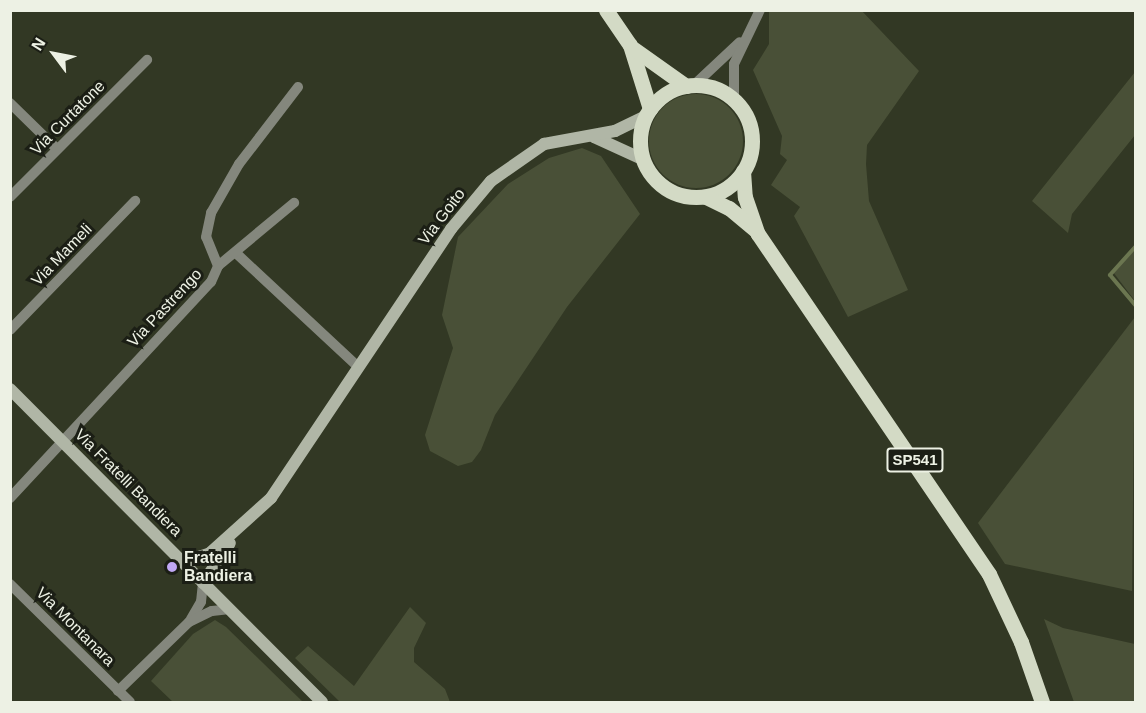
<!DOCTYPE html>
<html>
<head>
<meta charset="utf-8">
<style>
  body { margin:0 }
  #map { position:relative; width:1146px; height:713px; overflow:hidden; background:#323824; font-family:Arial,sans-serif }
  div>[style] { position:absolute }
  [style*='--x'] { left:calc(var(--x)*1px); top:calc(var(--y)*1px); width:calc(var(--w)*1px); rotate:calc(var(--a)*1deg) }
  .green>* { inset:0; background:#495037 }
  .round { border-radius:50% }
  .stream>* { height:4px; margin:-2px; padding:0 2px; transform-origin:2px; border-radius:2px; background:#6b7650 }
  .street>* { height:10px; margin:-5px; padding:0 5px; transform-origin:5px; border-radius:5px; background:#84877d }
  .secondary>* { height:12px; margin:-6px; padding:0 6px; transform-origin:6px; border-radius:6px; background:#b0b6a6 }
  .primary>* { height:15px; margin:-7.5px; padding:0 7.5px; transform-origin:7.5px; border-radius:7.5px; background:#d3dac5 }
  .primary>.ring { margin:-7.5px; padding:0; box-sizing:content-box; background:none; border:15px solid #d3dac5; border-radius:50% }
  .dots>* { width:16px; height:16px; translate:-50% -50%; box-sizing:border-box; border:3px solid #1b1e15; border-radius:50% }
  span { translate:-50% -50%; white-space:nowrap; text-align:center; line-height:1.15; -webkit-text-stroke:6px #1b1e15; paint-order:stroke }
  .shield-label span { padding:2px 4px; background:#1b1e15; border:2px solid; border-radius:4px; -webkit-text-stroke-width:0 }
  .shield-label { font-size:15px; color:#edf1e4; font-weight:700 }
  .street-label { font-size:16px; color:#edf1e4 }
  .poi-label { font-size:16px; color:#edf1e4; font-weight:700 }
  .left { translate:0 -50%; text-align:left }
  .frame { position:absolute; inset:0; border:12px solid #edf1e4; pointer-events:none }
  .north { position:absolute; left:24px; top:24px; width:60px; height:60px; -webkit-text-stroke:4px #1b1e15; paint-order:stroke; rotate:302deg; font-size:16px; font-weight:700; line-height:24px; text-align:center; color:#edf1e4 }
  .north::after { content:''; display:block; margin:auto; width:21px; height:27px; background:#edf1e4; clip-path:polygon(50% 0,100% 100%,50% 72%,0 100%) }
</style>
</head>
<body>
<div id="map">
  <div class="green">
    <div style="clip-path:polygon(861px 10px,919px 71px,867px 145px,866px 164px,869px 201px,908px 290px,848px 317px,794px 216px,800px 207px,771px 185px,787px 160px,780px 154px,782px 136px,753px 70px,769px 44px,769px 11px)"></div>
    <div style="clip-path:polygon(1135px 72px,1135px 135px,1072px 214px,1068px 233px,1032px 201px)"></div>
    <div class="round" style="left:649px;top:94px;width:94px;height:94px"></div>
    <div style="clip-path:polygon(582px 148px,601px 156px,640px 214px,567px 307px,495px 415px,481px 450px,472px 462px,458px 466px,430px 451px,425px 435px,453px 348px,442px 315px,458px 237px,508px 184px,549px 158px)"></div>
    <div style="clip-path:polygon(1135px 250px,1135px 301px,1113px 272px)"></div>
    <div style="clip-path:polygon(1135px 317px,1132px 591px,1005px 564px,978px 523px)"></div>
    <div style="clip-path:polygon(410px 607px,426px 623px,414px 648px,414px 662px,445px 689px,450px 702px,340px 702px,295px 658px,308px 646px,354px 686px)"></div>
    <div style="clip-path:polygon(1044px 619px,1063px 628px,1135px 644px,1135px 702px,1074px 702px)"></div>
    <div style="clip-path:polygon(215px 620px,226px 627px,303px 702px,173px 702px,151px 681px,193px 634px)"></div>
  </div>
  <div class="stream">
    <div style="--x:1136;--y:246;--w:39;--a:132"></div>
    <div style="--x:1110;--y:275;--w:40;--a:50"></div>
  </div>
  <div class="street">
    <div style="--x:693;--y:86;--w:64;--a:-43.1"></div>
    <div style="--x:734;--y:101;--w:37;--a:-90"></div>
    <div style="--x:734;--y:64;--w:60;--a:-64.3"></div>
    <div style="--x:10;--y:103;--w:66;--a:44.4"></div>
    <div style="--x:10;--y:197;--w:194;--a:-45"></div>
    <div style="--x:237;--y:254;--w:166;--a:43"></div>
    <div style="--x:218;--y:266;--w:31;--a:-112"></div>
    <div style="--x:206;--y:237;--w:25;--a:-78"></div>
    <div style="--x:211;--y:213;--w:56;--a:-60.3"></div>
    <div style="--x:239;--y:164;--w:97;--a:-52.5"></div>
    <div style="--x:10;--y:330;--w:180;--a:-45.9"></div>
    <div style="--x:10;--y:498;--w:295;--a:-47.1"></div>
    <div style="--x:211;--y:282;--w:17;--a:-66"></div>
    <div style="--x:218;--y:266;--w:99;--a:-39.7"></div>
    <div style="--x:10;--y:584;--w:168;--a:44.5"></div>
    <div style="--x:191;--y:619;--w:20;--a:-60"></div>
    <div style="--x:201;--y:602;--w:19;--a:-84"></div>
    <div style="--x:118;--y:691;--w:99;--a:-44.2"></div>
    <div style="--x:189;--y:622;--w:25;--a:-26"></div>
    <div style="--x:212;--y:611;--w:18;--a:-6"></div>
  </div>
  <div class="secondary">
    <div style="--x:594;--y:137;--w:53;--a:24.6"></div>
    <div style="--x:10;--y:389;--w:442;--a:45.1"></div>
    <div style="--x:183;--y:562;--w:28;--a:-18"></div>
    <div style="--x:210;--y:553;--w:82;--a:-42"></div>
    <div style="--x:271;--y:498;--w:324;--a:-56.2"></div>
    <div style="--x:451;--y:229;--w:62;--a:-50.2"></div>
    <div style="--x:491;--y:181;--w:65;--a:-34.9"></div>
    <div style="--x:544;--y:144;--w:72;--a:-10.4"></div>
    <div style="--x:615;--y:131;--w:34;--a:-26"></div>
    <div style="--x:203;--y:583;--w:48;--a:-56"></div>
  </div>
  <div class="primary">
    <div style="--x:606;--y:10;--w:42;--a:55.6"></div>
    <div style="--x:630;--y:45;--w:67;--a:72.6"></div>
    <div style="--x:634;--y:49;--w:64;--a:35.4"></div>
    <div class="ring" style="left:640px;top:85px;width:97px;height:97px"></div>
    <div style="--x:743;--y:171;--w:26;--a:86"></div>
    <div style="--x:745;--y:197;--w:39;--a:71"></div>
    <div style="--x:758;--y:234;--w:411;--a:55.8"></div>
    <div style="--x:989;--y:574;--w:75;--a:64.8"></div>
    <div style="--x:1021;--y:642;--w:64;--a:70.7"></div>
    <div style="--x:706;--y:197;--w:25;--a:26"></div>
    <div style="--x:729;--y:208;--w:34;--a:40"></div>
  </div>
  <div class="dots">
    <div style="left:172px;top:567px;background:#c0a8f4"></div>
  </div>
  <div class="shield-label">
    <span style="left:915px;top:460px">SP541</span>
  </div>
  <div class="street-label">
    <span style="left:68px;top:118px;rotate:-45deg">Via Curtatone</span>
    <span style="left:442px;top:217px;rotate:-53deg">Via Goito</span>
    <span style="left:62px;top:255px;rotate:-46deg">Via Mameli</span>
    <span style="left:165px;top:308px;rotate:-47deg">Via Pastrengo</span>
    <span style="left:128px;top:483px;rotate:45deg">Via Fratelli Bandiera</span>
    <span style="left:75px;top:627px;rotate:45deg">Via Montanara</span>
  </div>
  <div class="poi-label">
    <span class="left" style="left:184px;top:567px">Fratelli<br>Bandiera</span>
  </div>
  <div class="frame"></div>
  <div class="north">N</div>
</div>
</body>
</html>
